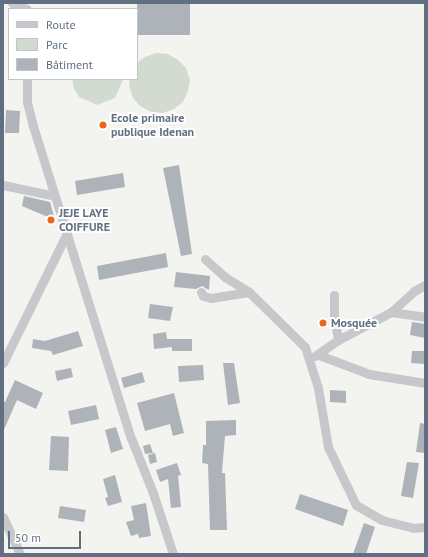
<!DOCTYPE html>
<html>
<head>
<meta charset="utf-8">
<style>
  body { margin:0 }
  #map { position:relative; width:428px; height:557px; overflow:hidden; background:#f3f4ef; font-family:"PT Sans",sans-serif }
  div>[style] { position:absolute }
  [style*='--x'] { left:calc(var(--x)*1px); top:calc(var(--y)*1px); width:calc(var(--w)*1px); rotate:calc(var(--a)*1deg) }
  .green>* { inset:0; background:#d3dbd0 }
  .building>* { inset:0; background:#aeb3ba }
  .minor>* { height:9px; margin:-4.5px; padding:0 4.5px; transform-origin:4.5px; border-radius:4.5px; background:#c6c8cc }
  .dots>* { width:11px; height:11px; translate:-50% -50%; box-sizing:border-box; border:2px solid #fff; border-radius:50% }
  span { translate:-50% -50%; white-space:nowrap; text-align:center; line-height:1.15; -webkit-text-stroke:4px #fff; paint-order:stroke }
  .poi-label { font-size:12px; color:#616f82; font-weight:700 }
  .left { translate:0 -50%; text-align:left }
  .frame { position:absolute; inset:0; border:4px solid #616f82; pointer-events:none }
  .legend { position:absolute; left:8px; top:8px; width:130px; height:72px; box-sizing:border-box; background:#fff; border:1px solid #c0c5cd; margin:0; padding:5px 7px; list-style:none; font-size:12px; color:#616f82 }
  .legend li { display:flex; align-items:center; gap:8px; height:20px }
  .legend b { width:20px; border:1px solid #c0c5cd }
  .scale { position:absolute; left:8px; top:531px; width:73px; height:18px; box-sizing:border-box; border:2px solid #616f82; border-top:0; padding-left:5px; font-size:12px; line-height:14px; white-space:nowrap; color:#616f82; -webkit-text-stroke:3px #fff; paint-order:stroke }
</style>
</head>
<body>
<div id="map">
  <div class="green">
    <div style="clip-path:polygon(156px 53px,168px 54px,178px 60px,186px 68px,190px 80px,188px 91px,183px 102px,174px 109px,163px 113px,151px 112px,140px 106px,133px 98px,129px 86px,130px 79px,137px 79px,137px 63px,145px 57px)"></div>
    <div style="clip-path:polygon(72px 79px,123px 79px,123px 80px,115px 98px,97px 105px,79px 97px,74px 89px)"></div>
  </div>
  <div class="building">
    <div style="clip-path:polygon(190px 3px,190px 35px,137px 35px,137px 4px)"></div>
    <div style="clip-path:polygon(6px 110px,20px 111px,19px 133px,5px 133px)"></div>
    <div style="clip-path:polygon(179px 165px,192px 254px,181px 256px,163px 168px)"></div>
    <div style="clip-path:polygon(123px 173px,125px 187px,77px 195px,75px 181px)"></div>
    <div style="clip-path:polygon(24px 196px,50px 202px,55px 220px,22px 206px)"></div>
    <div style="clip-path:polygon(166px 253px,168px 267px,99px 280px,97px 266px)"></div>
    <div style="clip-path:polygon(176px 272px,210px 276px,209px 290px,202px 286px,196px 289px,174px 287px)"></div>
    <div style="clip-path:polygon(150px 304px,173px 307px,170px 321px,148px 318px)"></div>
    <div style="clip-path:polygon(412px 322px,425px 324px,425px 338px,410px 335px)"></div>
    <div style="clip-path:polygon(78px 331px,83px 346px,53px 355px,51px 351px,32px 348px,33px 339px,45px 341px)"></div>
    <div style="clip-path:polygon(166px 332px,167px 339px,192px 339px,192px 351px,172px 351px,172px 347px,154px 349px,153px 334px)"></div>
    <div style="clip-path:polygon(412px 351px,425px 351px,425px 364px,411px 363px)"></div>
    <div style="clip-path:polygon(223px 363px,234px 363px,240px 403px,228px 405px)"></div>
    <div style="clip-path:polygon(203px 365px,204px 380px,179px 382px,178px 366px)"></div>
    <div style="clip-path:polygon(71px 368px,73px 377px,57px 381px,55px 371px)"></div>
    <div style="clip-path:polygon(142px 372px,145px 382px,124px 388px,121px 378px)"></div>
    <div style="clip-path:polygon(15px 380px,43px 393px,36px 409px,17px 400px,3px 432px,3px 401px,5px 402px)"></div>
    <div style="clip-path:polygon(330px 390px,346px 391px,346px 403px,330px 402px)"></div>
    <div style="clip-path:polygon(174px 393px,184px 433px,173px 436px,170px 424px,145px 431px,137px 403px)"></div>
    <div style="clip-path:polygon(96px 405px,99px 419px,71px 425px,68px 411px)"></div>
    <div style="clip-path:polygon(236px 420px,236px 435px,225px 436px,222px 473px,225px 473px,227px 530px,210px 530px,208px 464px,202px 463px,203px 445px,206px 445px,206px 421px)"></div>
    <div style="clip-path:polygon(420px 423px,425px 424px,425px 453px,416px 452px)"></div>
    <div style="clip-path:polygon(116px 427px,123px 449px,111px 453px,105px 430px)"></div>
    <div style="clip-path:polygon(51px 436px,69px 437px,68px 471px,49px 470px)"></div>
    <div style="clip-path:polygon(150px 444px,153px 453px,145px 454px,143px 446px)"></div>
    <div style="clip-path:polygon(155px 453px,157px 462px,150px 464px,148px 455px)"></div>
    <div style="clip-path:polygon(407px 462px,419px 463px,413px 498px,401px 496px)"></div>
    <div style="clip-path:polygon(177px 463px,181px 475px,178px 476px,181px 507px,171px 508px,168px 479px,160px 482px,156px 470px)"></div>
    <div style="clip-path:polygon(115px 475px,122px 502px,108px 506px,105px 498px,108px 497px,103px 479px)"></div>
    <div style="clip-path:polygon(300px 494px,348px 510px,343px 526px,295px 509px)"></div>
    <div style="clip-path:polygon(146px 503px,151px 536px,139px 538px,138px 534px,131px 536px,126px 522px,134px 520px,131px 506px)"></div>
    <div style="clip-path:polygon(60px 506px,86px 510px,84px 522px,58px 518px)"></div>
    <div style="clip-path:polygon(364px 523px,375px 527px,366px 554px,353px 554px)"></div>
  </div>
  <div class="minor">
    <div style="--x:12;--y:3;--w:16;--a:22"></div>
    <div style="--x:27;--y:79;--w:23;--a:90"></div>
    <div style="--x:27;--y:102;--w:25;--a:76"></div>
    <div style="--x:33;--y:126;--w:327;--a:72.6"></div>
    <div style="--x:131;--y:438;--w:59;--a:68.2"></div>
    <div style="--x:153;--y:493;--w:64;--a:71.8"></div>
    <div style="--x:3;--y:185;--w:53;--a:11.9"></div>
    <div style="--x:205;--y:259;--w:27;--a:42"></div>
    <div style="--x:225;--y:277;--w:28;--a:32"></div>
    <div style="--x:249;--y:292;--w:78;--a:44.5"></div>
    <div style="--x:305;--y:347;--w:43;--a:72.4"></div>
    <div style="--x:318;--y:388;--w:60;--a:80.4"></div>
    <div style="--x:328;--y:447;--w:64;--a:64.2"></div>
    <div style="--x:356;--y:505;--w:30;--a:30"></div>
    <div style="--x:382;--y:520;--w:32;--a:14"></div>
    <div style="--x:413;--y:528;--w:12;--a:-5"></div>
    <div style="--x:201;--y:292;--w:4;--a:63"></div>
    <div style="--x:203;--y:296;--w:8;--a:14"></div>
    <div style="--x:211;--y:298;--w:38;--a:-9"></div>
    <div style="--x:391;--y:312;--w:34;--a:8"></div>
    <div style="--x:338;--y:340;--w:60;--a:-27.8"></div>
    <div style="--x:391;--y:312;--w:31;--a:-42"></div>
    <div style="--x:414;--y:291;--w:13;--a:-29"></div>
    <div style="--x:319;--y:355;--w:53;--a:20.8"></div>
    <div style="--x:369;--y:374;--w:57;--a:9.1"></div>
    <div style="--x:315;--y:356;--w:28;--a:-35"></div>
    <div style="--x:338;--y:340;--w:25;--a:-99"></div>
    <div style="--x:334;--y:315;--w:20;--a:-90"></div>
    <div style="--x:3;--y:363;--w:145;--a:-63.8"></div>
    <div style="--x:3;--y:517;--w:41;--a:65.3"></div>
  </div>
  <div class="dots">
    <div style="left:103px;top:125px;background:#eb6618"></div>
    <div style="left:51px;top:220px;background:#eb6618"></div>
    <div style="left:323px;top:323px;background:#eb6618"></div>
  </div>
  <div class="poi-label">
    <span class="left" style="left:111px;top:125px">Ecole primaire<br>publique Idenan</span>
    <span class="left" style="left:59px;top:220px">JEJE LAYE<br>COIFFURE</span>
    <span class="left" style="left:331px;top:323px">Mosquée</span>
  </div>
  <div class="frame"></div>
  <ul class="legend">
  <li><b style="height:5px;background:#c6c8cc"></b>Route</li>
  <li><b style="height:11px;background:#d3dbd0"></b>Parc</li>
  <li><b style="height:11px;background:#aeb3ba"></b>Bâtiment</li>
  </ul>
  <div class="scale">50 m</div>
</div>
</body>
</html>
